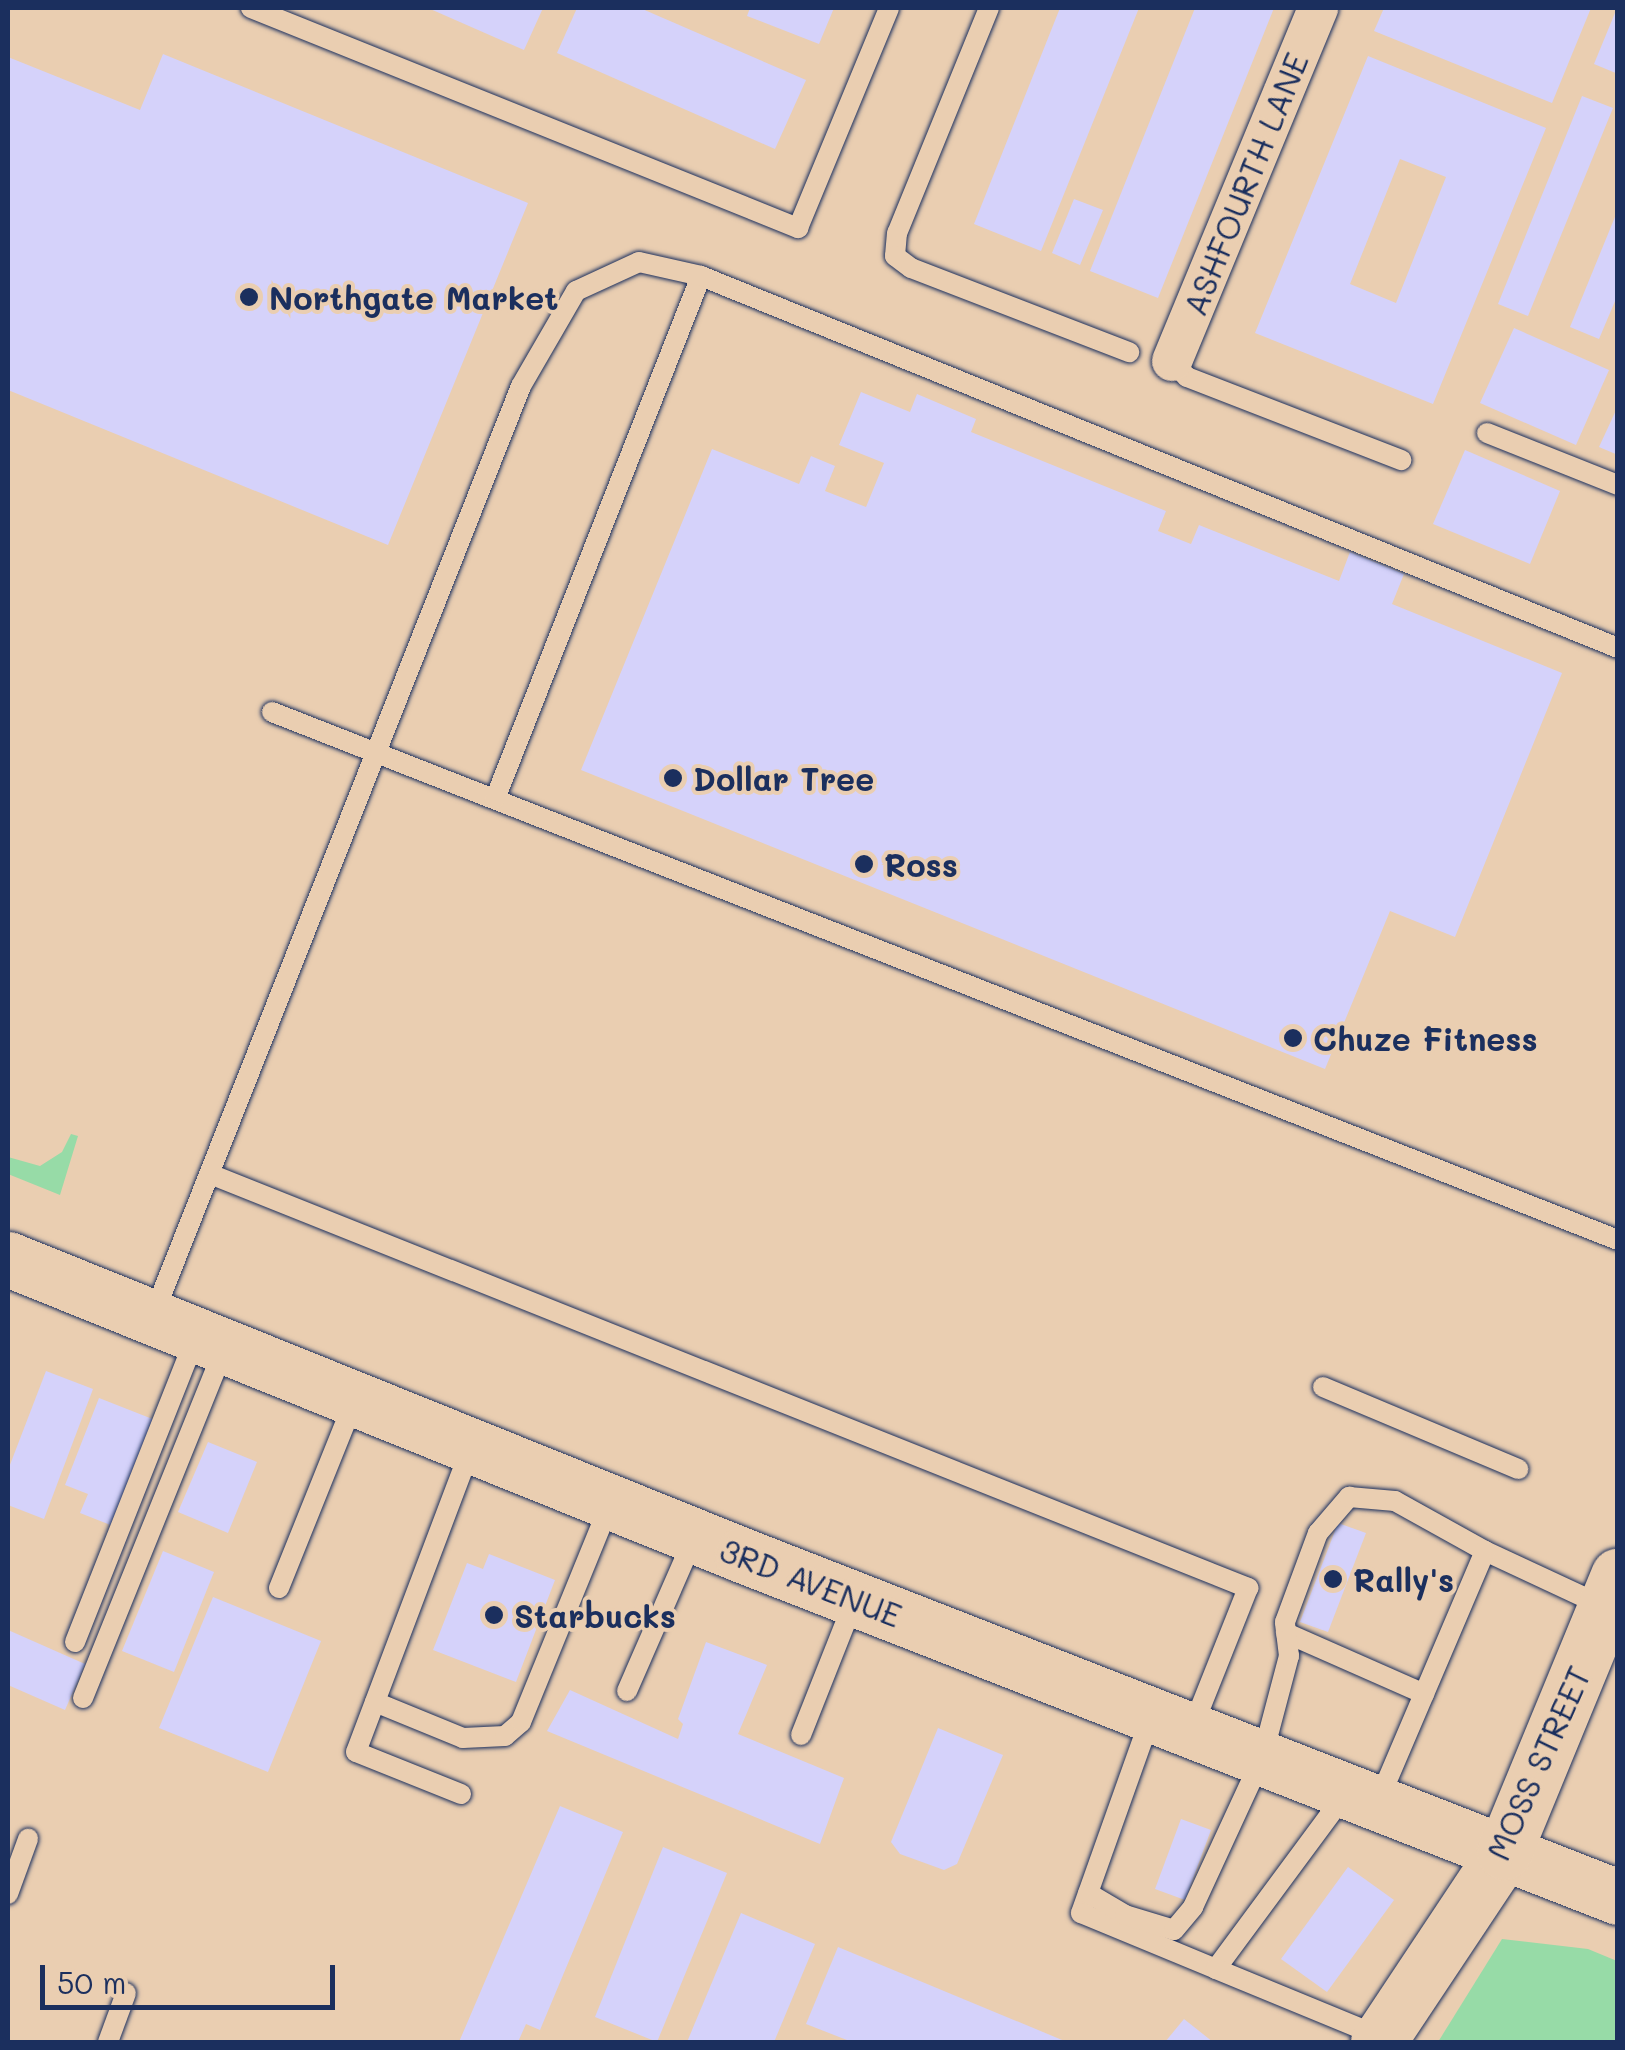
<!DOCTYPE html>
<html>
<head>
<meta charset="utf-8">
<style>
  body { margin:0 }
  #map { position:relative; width:1625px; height:2050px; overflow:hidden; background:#eaceb1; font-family:Mali,sans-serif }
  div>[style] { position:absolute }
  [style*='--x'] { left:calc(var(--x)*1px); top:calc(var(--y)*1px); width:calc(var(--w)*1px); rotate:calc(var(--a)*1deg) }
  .green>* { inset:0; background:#97dba7 }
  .building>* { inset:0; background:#d5d2fa }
  .roads { filter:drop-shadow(0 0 2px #1b2f5e) drop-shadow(0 0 2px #1b2f5e) }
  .lane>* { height:20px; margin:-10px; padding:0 10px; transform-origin:10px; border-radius:10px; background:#eaceb1 }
  .street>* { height:40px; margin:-20px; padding:0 20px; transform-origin:20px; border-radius:20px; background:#eaceb1 }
  .secondary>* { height:55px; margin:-27.5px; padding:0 27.5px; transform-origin:27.5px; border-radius:27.5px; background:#eaceb1 }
  .dots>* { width:28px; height:28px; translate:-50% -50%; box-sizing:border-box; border:5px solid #eaceb1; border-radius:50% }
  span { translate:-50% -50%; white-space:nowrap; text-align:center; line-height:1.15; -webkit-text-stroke:8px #eaceb1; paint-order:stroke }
  .street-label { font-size:32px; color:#1b2f5e }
  .poi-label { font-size:32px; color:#1b2f5e; font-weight:700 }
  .left { translate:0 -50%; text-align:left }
  .frame { position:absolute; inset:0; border:10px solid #1b2f5e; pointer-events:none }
  .scale { position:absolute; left:40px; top:1965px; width:295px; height:45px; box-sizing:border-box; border:5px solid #1b2f5e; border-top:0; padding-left:12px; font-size:30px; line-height:35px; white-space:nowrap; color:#1b2f5e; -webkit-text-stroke:8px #eaceb1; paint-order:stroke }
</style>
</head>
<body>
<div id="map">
  <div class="green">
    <div style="clip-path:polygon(71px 1134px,78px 1136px,60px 1195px,8px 1174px,8px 1157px,40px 1166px,62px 1152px)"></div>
    <div style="clip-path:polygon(1502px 1939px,1588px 1949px,1617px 1961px,1617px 2042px,1438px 2042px)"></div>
  </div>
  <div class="building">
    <div style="clip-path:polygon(428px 8px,543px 8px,524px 50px)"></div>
    <div style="clip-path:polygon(577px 8px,640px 8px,806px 80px,775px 149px,557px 53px)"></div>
    <div style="clip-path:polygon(750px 8px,834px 8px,819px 44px,747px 16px)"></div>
    <div style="clip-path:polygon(1060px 8px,1139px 8px,1041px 251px,974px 224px)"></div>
    <div style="clip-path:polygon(1195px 8px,1274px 8px,1158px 298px,1090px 271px)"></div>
    <div style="clip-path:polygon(1384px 8px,1591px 8px,1552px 103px,1374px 31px)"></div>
    <div style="clip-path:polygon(1617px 8px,1618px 8px,1618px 74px,1594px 64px)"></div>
    <div style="clip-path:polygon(163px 54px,528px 203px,388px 545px,8px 390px,8px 57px,140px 110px)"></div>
    <div style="clip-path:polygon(evenodd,1368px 56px,1546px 128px,1433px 404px,1255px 333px,1368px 56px,1400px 159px,1446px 177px,1396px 303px,1350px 284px,1400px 159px)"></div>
    <div style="clip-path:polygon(1582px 96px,1613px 108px,1528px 316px,1498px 304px)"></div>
    <div style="clip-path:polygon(1074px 199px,1103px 210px,1080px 265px,1052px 253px)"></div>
    <div style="clip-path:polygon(1617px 212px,1618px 294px,1599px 339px,1570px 327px)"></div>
    <div style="clip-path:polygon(1514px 328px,1609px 370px,1576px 445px,1480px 403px)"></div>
    <div style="clip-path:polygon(861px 392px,910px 412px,917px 394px,976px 419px,971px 432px,1166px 511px,1158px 531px,1191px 544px,1199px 525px,1339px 581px,1350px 552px,1404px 574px,1392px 604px,1562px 673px,1455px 937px,1390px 911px,1325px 1069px,581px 770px,712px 449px,799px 484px,811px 456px,835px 466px,825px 491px,866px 507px,884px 463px,839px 445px)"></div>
    <div style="clip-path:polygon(1618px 406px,1618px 455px,1599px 447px)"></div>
    <div style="clip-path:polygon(1465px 450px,1560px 491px,1530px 564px,1433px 524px)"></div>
    <div style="clip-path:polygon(46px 1371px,93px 1389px,44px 1519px,8px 1505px,8px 1470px)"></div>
    <div style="clip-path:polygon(99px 1398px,155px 1420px,113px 1526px,80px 1513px,88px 1494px,65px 1485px)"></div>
    <div style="clip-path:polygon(208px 1442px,257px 1462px,228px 1533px,178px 1512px)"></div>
    <div style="clip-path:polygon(1338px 1523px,1366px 1533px,1328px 1632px,1300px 1622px)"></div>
    <div style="clip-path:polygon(163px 1551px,214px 1572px,174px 1672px,122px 1651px)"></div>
    <div style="clip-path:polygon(489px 1554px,555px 1580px,516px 1682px,433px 1650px,467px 1563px,483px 1569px)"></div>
    <div style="clip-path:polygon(213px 1597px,321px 1641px,268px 1772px,159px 1728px)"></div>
    <div style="clip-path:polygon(8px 1630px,85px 1664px,65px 1710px,8px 1685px)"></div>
    <div style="clip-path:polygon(706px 1642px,767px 1665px,738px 1734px,844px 1778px,820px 1844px,547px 1731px,570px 1690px,678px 1739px,683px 1724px,678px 1719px)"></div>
    <div style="clip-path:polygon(938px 1728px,1003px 1755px,957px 1864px,944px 1870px,900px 1854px,891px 1842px)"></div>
    <div style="clip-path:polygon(560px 1806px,623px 1832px,540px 2030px,526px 2024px,518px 2042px,459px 2042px)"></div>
    <div style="clip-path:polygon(1181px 1819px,1211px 1830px,1185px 1900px,1155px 1889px)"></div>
    <div style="clip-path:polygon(663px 1847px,727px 1873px,657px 2042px,595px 2017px)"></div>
    <div style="clip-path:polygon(1348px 1867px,1394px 1900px,1327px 1992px,1281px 1959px)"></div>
    <div style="clip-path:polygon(741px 1913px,815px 1944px,774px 2042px,687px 2042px)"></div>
    <div style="clip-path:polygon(838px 1947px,1067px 2042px,852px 2042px,806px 2024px)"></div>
    <div style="clip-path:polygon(1184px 2019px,1213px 2042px,1165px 2042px)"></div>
  </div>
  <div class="roads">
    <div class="lane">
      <div style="--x:251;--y:8;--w:590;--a:21.91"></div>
      <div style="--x:798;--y:228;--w:238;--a:-67.5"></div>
      <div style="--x:989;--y:8;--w:243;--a:112.2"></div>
      <div style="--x:897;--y:233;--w:23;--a:95"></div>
      <div style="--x:895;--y:256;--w:20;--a:37"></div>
      <div style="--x:911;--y:268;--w:234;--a:21.1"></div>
      <div style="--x:1172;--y:361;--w:22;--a:47"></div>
      <div style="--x:1187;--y:377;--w:230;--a:21.2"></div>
      <div style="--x:1487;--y:433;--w:141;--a:21.7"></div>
      <div style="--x:272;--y:712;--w:1446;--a:21.42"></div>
      <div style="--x:495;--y:799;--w:562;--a:-68.5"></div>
      <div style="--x:701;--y:276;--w:990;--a:22.08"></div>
      <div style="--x:210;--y:1174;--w:1118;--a:21.74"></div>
      <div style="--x:1248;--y:1588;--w:152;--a:111.7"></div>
      <div style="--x:153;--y:1316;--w:1000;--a:-68.41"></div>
      <div style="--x:521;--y:386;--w:110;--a:-59.9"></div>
      <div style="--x:576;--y:291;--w:69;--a:-24.7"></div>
      <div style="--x:639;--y:262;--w:64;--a:12.7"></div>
      <div style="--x:1323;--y:1387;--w:212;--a:22.8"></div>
      <div style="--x:1485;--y:1551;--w:130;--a:25"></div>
      <div style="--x:279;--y:1588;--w:201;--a:-68.1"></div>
      <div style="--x:1286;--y:1633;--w:151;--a:23.8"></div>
      <div style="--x:75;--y:1642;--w:328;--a:-68.4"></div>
      <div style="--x:627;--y:1691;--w:167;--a:-66.4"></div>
      <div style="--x:83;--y:1698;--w:379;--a:-68"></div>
      <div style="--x:375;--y:1702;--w:95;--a:22.2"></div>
      <div style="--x:463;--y:1738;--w:42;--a:-2.7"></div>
      <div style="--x:505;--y:1736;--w:21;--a:-41"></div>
      <div style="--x:521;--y:1722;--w:233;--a:-67.8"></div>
      <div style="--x:1150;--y:1719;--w:206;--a:109.6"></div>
      <div style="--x:1081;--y:1913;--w:146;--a:22.5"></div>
      <div style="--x:801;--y:1735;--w:144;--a:-68.4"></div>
      <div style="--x:1346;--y:1793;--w:219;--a:126.5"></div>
      <div style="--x:1216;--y:1969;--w:178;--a:22.4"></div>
      <div style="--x:461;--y:1794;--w:113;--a:-158.2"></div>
      <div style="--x:356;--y:1752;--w:325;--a:-69.3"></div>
      <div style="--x:1088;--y:1893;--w:43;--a:30.7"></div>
      <div style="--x:1125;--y:1915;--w:51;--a:17"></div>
      <div style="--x:1174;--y:1930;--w:30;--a:-50"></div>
      <div style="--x:1193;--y:1907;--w:164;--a:-65.2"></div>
      <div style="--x:1262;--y:1758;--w:106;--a:-75.2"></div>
      <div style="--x:1289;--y:1656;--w:34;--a:-97"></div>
      <div style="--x:1285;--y:1622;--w:95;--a:-69.7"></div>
      <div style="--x:1318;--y:1533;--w:48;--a:-49.3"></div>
      <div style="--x:1349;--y:1497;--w:46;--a:5"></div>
      <div style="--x:1395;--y:1501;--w:103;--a:29.1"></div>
      <div style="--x:1485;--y:1551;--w:273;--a:113.1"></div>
      <div style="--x:8;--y:1894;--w:59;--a:-70"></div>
      <div style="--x:108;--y:2042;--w:52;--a:-69.8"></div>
    </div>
    <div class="street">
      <div style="--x:1172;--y:361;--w:382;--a:-67.5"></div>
    </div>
    <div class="secondary">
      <div style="--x:8;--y:1259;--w:791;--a:21.96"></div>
      <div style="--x:742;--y:1555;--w:940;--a:21.33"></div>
      <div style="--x:1378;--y:2042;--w:228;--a:-56.4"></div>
      <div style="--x:1504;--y:1852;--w:299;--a:-67.6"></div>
    </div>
  </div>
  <div class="dots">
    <div style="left:249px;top:297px;background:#1b2f5e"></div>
    <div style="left:673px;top:778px;background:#1b2f5e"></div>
    <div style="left:864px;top:864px;background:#1b2f5e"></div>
    <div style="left:1293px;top:1038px;background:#1b2f5e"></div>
    <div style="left:1333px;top:1579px;background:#1b2f5e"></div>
    <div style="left:494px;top:1615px;background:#1b2f5e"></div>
  </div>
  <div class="street-label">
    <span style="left:1245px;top:184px;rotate:-68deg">ASHFOURTH LANE</span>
    <span style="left:811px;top:1582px;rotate:21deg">3RD AVENUE</span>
    <span style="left:1538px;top:1763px;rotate:-66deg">MOSS STREET</span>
  </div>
  <div class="poi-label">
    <span class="left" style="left:269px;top:297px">Northgate Market</span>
    <span class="left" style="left:693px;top:778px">Dollar Tree</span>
    <span class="left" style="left:884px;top:864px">Ross</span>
    <span class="left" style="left:1313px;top:1038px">Chuze Fitness</span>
    <span class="left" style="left:1353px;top:1579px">Rally's</span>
    <span class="left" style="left:514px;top:1615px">Starbucks</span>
  </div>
  <div class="frame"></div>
  <div class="scale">50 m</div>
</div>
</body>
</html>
